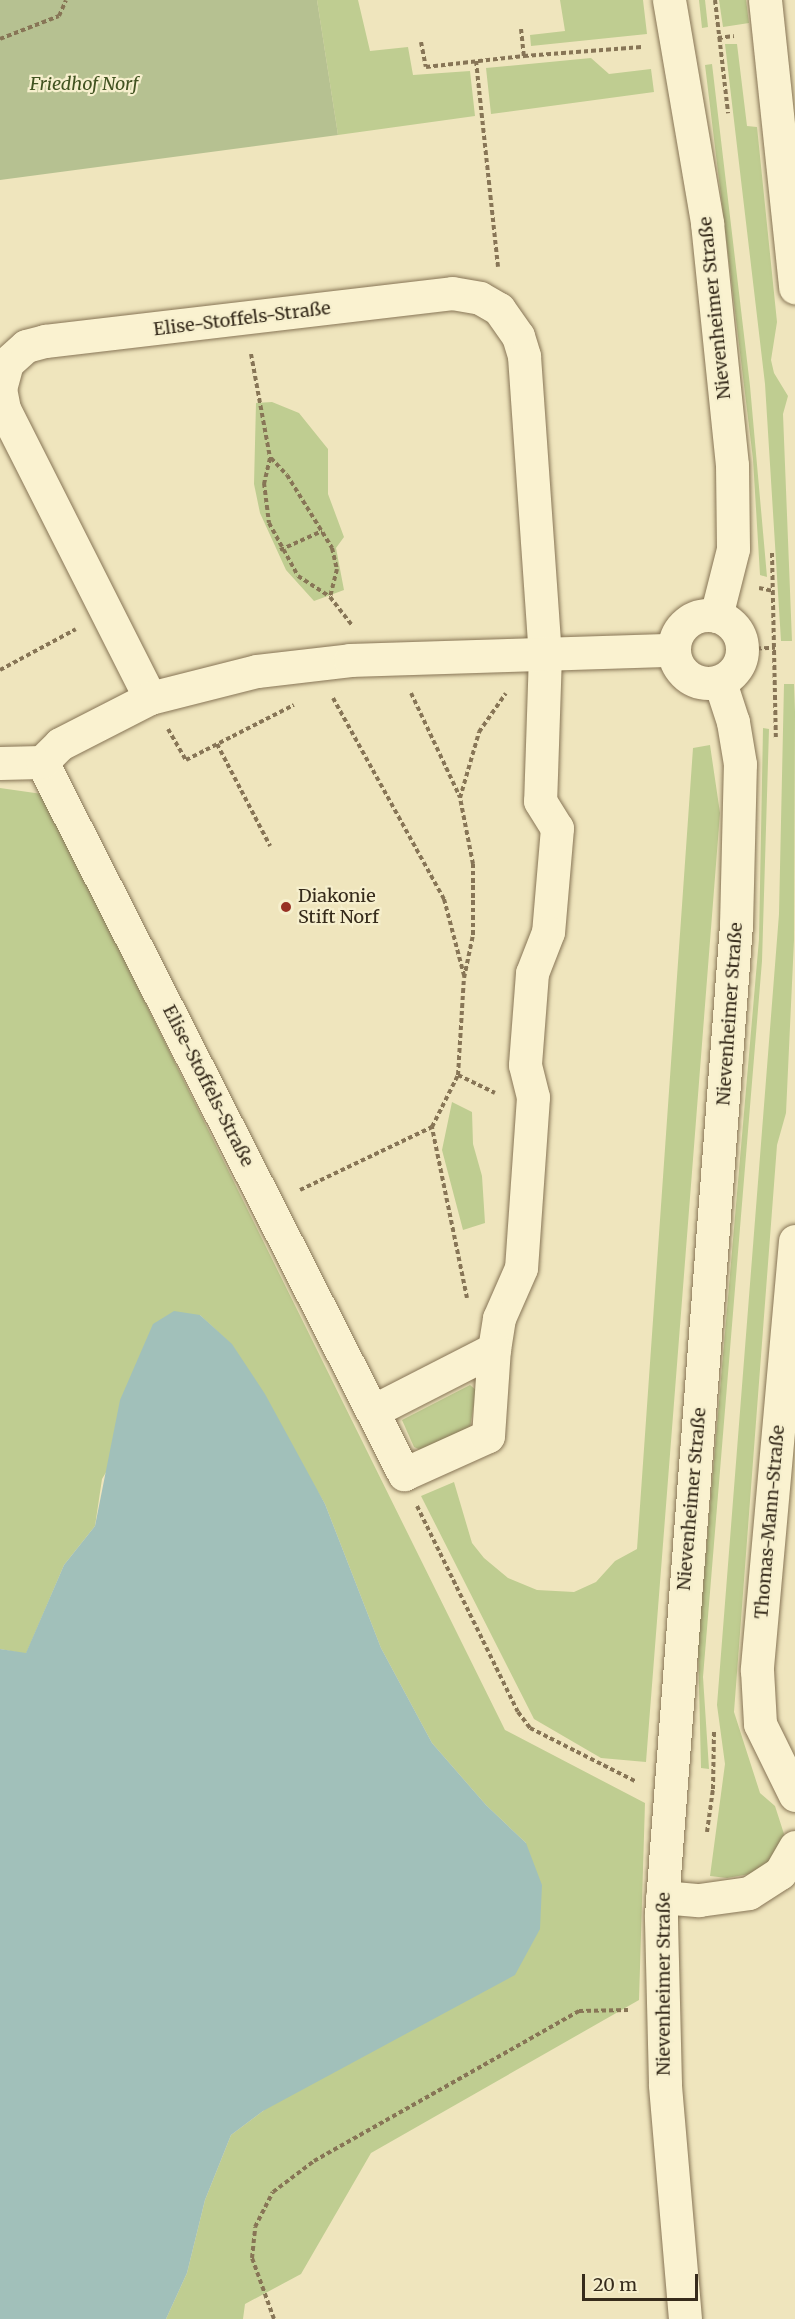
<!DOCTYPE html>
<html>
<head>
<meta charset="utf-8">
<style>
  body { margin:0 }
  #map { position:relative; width:795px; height:2319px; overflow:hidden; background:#efe5bd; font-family:Merriweather,serif }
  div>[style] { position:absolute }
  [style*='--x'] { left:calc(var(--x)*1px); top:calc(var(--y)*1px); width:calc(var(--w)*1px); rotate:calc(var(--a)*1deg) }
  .green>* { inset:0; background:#bfcd91 }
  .cemetery>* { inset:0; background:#b6c191 }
  .water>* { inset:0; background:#a1c0ba }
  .path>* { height:4px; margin-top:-2px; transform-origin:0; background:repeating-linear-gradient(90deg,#877556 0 4.5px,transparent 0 7.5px) }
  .roads { filter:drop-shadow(0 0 2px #877556) drop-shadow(0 0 2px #877556) }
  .street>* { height:33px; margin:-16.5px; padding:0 16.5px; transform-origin:16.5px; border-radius:16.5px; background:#faf2d0 }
  .secondary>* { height:33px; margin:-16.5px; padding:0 16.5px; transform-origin:16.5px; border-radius:16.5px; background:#faf2d0 }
  .secondary>.ring { margin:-16.5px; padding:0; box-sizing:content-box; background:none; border:33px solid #faf2d0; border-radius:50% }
  .dots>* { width:16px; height:16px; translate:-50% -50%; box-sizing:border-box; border:3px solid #f6efcd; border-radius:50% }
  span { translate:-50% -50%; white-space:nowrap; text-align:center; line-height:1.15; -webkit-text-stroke:4.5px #f6efcd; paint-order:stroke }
  .park-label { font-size:18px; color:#415321; font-style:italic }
  .street-label { font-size:18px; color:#362b1b }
  .poi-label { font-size:18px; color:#362b1b }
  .left { translate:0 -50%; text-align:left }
  .scale { position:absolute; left:582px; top:2274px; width:116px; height:27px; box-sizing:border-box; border:3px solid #362b1b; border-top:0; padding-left:8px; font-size:18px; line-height:21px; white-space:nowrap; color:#362b1b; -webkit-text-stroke:4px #f6efcd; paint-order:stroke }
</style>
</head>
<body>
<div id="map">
  <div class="green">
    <div style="clip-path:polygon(317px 0,358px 0,370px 51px,408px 47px,413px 75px,470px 71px,475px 116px,338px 135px)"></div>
    <div style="clip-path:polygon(560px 0,643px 0,647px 34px,531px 46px,530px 35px,565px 31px)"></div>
    <div style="clip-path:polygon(699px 0,705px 0,708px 27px,702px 28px)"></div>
    <div style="clip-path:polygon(719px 0,746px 0,749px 23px,723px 27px)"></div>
    <div style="clip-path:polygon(725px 44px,737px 44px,747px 126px,757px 127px,777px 322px,771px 360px,774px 373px,788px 396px,783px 414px,792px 641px,781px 641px,765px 384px)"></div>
    <div style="clip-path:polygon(591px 58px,609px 74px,651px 69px,654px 92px,491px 114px,486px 68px)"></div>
    <div style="clip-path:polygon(712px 64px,750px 386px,767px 577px,760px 575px,753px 459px,705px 65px)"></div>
    <div style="clip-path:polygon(272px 402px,299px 413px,328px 449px,328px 494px,344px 537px,336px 548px,344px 590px,314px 601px,286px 570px,260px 513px,254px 484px,256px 403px)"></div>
    <div style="clip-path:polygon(784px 684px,794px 684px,795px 712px,794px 940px,786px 1113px,777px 1145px,734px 1712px,760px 1793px,775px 1806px,784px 1834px,779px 1851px,765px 1865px,750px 1874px,727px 1878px,710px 1876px,725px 1764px,717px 1705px,779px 914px)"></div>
    <div style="clip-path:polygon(763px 728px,769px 729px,762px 961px,703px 1677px,709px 1769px,701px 1768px,698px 1645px,759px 939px)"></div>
    <div style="clip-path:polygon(710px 745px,720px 813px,646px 1762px,601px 1758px,534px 1719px,421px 1496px,454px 1482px,472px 1543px,484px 1558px,508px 1578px,537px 1590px,574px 1592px,596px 1582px,615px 1561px,637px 1549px,693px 748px)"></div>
    <div style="clip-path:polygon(0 788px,42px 794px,505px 1730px,645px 1803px,639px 2000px,371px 2153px,301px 2274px,245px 2304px,243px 2319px,166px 2319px,187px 2273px,205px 2200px,231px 2135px,263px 2111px,526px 1843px,486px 1805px,432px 1743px,381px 1648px,325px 1504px,232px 1345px,200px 1315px,102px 1479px,95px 1526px,64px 1565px,26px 1654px,0 1649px)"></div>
    <div style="clip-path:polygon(452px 1102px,472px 1112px,473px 1144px,482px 1176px,485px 1223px,463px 1230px,442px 1150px)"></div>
    <div style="clip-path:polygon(470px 1385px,476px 1390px,470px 1428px,423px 1451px,414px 1447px,402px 1420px)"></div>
  </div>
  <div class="cemetery">
    <div style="clip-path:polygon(0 0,317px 0,338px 135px,0 180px)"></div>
  </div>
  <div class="water">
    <div style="clip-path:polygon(174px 1311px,200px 1315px,232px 1344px,265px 1394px,325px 1504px,381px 1648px,432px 1743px,486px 1805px,526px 1843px,542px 1885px,540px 1929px,515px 1975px,263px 2111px,231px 2135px,205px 2200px,187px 2273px,166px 2319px,0 2319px,0 1649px,26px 1653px,64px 1565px,95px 1526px,120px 1400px,153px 1324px)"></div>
  </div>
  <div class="path">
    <div style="--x:715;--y:0;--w:114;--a:83.4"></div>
    <div style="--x:521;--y:29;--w:27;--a:84"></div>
    <div style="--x:524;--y:56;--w:118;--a:-4.4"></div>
    <div style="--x:718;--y:38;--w:16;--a:-7"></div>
    <div style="--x:0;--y:39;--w:63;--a:-21.3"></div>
    <div style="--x:59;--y:16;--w:17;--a:-66"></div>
    <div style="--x:421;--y:42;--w:25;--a:79"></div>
    <div style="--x:426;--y:67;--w:99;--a:-6.4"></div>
    <div style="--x:476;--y:61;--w:207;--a:83.9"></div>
    <div style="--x:251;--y:354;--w:106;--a:79.6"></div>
    <div style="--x:270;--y:458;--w:26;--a:103"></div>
    <div style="--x:264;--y:483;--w:40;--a:82.9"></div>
    <div style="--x:269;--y:523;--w:60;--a:61.3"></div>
    <div style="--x:298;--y:576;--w:38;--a:33"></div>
    <div style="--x:330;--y:597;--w:36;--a:52"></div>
    <div style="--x:271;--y:458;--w:23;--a:47"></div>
    <div style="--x:287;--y:475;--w:86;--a:58.3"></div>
    <div style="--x:332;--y:548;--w:22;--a:77"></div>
    <div style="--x:337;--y:569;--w:29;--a:104"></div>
    <div style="--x:280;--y:550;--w:46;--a:-24.3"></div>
    <div style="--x:772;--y:553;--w:187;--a:88.8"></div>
    <div style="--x:759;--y:588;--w:14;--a:12"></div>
    <div style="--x:742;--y:649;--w:33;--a:-2"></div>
    <div style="--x:0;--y:670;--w:86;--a:-28.3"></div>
    <div style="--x:411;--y:693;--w:115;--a:64.8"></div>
    <div style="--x:333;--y:698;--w:230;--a:61.1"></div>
    <div style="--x:444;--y:899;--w:79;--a:75.3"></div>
    <div style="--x:168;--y:729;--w:36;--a:60"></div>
    <div style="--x:186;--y:760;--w:121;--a:-27"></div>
    <div style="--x:217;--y:744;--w:115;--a:62.5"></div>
    <div style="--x:458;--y:1075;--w:41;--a:25.9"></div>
    <div style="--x:300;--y:1190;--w:146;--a:-25.5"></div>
    <div style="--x:467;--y:1298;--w:175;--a:-101.6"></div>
    <div style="--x:432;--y:1127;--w:58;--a:-63.4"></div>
    <div style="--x:458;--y:1075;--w:97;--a:-86.5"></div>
    <div style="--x:464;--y:978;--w:44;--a:-78.2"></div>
    <div style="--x:473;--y:935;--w:71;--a:-90"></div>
    <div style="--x:473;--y:864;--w:67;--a:-101.1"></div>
    <div style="--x:460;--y:798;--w:69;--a:-73.9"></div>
    <div style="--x:479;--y:732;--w:47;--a:-55.3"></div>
    <div style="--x:417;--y:1506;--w:229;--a:63.9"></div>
    <div style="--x:518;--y:1712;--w:20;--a:53"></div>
    <div style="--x:530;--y:1728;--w:118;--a:26.8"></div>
    <div style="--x:707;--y:1832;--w:43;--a:-82.1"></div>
    <div style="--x:713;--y:1789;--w:57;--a:-89"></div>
    <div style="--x:274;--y:2319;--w:65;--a:-109.8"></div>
    <div style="--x:252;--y:2258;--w:31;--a:-84"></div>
    <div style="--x:255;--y:2227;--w:39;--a:-63"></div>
    <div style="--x:273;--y:2192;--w:51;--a:-37.1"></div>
    <div style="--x:314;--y:2161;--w:305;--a:-29.5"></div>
    <div style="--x:579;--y:2011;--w:49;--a:-1.2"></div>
  </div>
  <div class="roads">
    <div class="street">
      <div style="--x:765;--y:0;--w:289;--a:84"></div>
      <div style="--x:150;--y:698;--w:324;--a:-116.8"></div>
      <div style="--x:4;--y:409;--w:20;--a:-101"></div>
      <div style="--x:0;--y:389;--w:27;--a:-75"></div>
      <div style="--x:7;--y:363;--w:25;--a:-42"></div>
      <div style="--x:26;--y:346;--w:20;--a:-15"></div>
      <div style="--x:45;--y:341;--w:410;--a:-6.7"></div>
      <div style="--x:452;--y:293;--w:28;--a:10"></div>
      <div style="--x:480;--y:298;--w:22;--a:30"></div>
      <div style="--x:499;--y:309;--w:33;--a:55"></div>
      <div style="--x:518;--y:336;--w:21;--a:73"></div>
      <div style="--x:524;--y:356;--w:299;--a:86"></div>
      <div style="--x:545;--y:654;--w:147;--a:91.9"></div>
      <div style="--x:540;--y:801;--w:32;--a:58"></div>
      <div style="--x:557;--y:828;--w:104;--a:94.9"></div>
      <div style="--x:548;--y:932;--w:44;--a:111.3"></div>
      <div style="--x:532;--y:973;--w:92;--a:94.4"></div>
      <div style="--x:525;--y:1065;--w:33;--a:76"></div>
      <div style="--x:533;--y:1097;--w:171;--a:94"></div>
      <div style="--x:521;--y:1268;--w:55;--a:113.7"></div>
      <div style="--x:499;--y:1318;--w:31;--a:99"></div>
      <div style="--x:494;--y:1349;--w:136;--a:152.9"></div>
      <div style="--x:42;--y:762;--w:799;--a:63.05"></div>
      <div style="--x:404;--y:1474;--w:92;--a:-24.3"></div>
      <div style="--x:488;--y:1436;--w:87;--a:-86.1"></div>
      <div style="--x:0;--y:763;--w:42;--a:-1.4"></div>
      <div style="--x:42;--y:762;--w:25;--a:-45"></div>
      <div style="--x:60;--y:744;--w:101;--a:-27.1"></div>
      <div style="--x:150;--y:698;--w:110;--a:-14.2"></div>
      <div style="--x:257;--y:671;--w:94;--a:-6.7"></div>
      <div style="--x:350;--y:660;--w:323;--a:-1.8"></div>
      <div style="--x:795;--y:1241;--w:431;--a:95.1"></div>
      <div style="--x:757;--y:1670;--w:54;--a:86.8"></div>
      <div style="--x:760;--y:1724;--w:79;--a:63.8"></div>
      <div style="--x:662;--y:1897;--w:37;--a:5"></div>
      <div style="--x:699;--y:1900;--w:50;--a:-8"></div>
      <div style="--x:749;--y:1893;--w:37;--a:-33"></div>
      <div style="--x:780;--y:1873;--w:30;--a:-60"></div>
    </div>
    <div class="secondary">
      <div style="--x:669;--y:0;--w:226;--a:80.3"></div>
      <div style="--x:707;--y:223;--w:243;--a:84.1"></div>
      <div style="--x:732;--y:465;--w:84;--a:89.3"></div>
      <div style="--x:733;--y:549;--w:69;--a:104.2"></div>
      <div class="ring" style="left:674px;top:615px;width:35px;height:35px"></div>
      <div style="--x:685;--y:2319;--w:236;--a:-94.9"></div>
      <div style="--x:665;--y:2084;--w:169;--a:-91.4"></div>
      <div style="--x:661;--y:1915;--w:993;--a:-85.67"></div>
      <div style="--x:736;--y:925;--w:161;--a:-88.6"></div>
      <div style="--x:740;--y:764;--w:43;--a:-99.5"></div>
      <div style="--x:733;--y:722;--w:42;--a:-108"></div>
    </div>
  </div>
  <div class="dots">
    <div style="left:286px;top:907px;background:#973024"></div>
  </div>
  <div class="park-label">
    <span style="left:84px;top:84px">Friedhof Norf</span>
  </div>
  <div class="street-label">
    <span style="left:715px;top:308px;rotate:-96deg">Nievenheimer Straße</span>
    <span style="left:242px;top:319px;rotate:-7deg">Elise-Stoffels-Straße</span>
    <span style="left:730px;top:1014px;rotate:-86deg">Nievenheimer Straße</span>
    <span style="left:208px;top:1086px;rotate:63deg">Elise-Stoffels-Straße</span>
    <span style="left:692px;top:1499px;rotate:-85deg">Nievenheimer Straße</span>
    <span style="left:770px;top:1522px;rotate:-85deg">Thomas-Mann-Straße</span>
    <span style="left:664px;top:1984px;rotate:-90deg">Nievenheimer Straße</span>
  </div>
  <div class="poi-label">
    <span class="left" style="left:298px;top:907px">Diakonie<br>Stift Norf</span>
  </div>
  <div class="scale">20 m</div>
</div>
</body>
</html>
